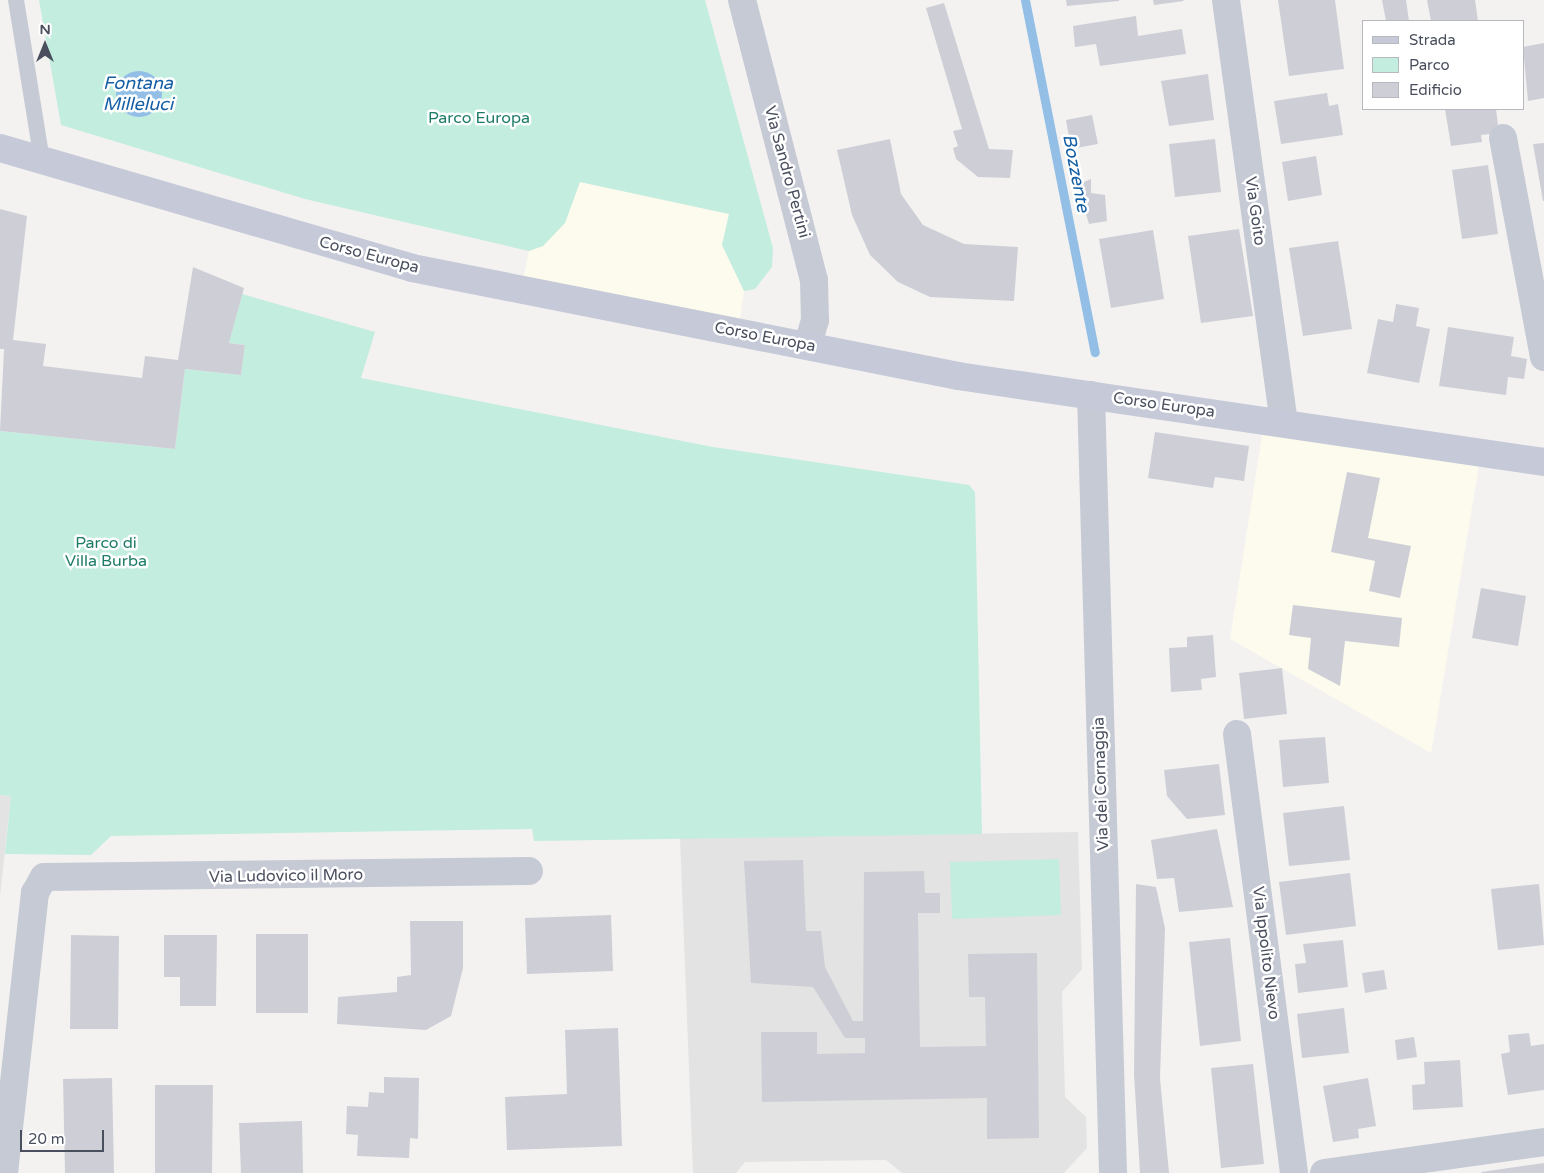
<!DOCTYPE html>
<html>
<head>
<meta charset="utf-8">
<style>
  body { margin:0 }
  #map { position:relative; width:1544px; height:1173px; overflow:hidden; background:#f3f2f1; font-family:"Varela Round",sans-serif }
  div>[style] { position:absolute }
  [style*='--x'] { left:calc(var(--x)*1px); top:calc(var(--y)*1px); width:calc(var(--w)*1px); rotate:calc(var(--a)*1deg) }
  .commercial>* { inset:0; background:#fcfbed }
  .education>* { inset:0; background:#e4e3e3 }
  .green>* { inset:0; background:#c3eddf }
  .water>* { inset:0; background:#93bfe7 }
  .round { border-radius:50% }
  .stream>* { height:9px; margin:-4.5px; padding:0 4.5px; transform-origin:4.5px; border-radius:4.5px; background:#93bfe7 }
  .building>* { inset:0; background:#cecfd6 }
  .service>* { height:16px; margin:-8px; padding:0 8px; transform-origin:8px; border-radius:8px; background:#c6cad5 }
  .minor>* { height:28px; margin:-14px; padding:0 14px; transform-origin:14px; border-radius:14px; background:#c6cad5 }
  .secondary>* { height:28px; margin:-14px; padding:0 14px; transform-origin:14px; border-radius:14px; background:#c5c9d8 }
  span { translate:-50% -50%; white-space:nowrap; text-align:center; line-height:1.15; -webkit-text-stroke:5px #fff; paint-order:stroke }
  .park-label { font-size:16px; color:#1d7c67 }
  .street-label { font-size:16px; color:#4a4f5e }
  .water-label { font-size:18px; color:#155fa5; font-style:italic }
  .legend { position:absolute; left:1362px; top:20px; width:162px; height:90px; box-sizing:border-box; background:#fff; border:1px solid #b7b9bf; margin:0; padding:6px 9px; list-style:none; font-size:15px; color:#4a4f5e }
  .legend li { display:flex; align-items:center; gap:10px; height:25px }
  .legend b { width:25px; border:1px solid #b7b9bf }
  .north { position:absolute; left:20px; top:20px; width:50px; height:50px; -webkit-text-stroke:4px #fff; paint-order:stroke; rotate:0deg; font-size:14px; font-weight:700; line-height:20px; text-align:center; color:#4a4f5e }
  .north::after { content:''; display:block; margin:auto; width:18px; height:22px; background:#4a4f5e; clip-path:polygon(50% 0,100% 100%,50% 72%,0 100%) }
  .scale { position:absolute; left:20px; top:1130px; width:84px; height:22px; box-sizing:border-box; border:2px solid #4a4f5e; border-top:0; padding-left:6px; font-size:15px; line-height:18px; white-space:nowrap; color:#4a4f5e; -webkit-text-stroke:4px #fff; paint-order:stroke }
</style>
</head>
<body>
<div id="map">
  <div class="commercial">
    <div style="clip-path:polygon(580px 182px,729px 214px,722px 245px,744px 291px,739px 327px,521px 288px,529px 251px,543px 246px,564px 223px)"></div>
    <div style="clip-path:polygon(1264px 423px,1480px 459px,1431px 753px,1230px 639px)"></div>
  </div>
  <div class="education">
    <div style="clip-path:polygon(0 795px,11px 796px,0 896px)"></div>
    <div style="clip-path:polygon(1078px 832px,1082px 969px,1062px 992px,1065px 1097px,1086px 1117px,1087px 1148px,1064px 1173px,902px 1173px,886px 1160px,745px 1162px,736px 1173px,693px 1173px,680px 838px)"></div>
  </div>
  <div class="green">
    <div style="clip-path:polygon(39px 0,705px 0,773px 248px,772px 267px,755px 289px,744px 291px,722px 245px,729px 214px,580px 182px,565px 223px,543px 246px,529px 251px,305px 199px,61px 125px)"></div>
    <div style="clip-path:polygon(242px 294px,375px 332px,361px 378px,713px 447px,969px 485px,975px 492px,982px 834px,534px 841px,532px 829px,111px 836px,91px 855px,5px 854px,11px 796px,0 795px,0 431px,175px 449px,185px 369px,241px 375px,245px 345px,229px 343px)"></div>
    <div style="clip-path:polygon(1059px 859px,1061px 915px,952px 919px,950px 862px)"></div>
  </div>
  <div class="water">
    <div class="round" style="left:116px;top:71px;width:46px;height:46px"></div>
  </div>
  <div class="stream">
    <div style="--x:1025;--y:0;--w:359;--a:78.8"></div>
  </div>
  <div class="building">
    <div style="clip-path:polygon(1066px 0,1119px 0,1119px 1px,1067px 6px)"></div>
    <div style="clip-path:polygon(1153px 0,1183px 0,1184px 1px,1154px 5px)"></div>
    <div style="clip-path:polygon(1278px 0,1335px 0,1344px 69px,1289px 76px)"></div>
    <div style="clip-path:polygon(1382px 0,1406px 0,1409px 21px,1386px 21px)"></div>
    <div style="clip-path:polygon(1427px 0,1475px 0,1478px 21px,1431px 21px)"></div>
    <div style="clip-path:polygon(944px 3px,989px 149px,1013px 150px,1010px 178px,978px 177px,956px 159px,953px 148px,958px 146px,953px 131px,962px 129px,926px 8px)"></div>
    <div style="clip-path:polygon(1136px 16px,1138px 36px,1182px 29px,1186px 54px,1100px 66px,1096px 44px,1075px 47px,1073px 26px)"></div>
    <div style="clip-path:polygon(1544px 43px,1544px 98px,1528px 101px,1523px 47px)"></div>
    <div style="clip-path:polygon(1208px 74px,1214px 120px,1169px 126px,1161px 81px)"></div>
    <div style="clip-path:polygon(1327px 93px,1329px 106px,1338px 104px,1343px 135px,1281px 144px,1274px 101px)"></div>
    <div style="clip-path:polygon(1445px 109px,1496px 109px,1499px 133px,1481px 135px,1482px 142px,1451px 146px)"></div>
    <div style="clip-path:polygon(1092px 115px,1098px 144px,1071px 149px,1066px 120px)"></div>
    <div style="clip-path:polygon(890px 139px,901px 194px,923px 225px,964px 244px,1018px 247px,1014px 301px,930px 297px,898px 282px,870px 255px,852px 215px,837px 150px)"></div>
    <div style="clip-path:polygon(1215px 139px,1221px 192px,1175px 197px,1169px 144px)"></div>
    <div style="clip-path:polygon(1544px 143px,1544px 201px,1543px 201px,1533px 144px)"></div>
    <div style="clip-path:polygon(1316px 156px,1322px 195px,1288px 201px,1282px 162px)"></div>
    <div style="clip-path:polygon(1488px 165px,1498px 234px,1462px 239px,1452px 170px)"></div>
    <div style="clip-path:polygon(1091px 179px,1091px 193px,1105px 195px,1107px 221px,1089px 224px,1077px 185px)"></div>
    <div style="clip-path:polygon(0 209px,27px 216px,13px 340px,46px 344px,43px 366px,142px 378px,145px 356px,178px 360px,193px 267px,244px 288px,229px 343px,245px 345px,241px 375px,185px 369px,175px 449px,0 431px,4px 349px,0 349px)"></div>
    <div style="clip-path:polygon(1239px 229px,1253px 316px,1201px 323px,1188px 236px)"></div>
    <div style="clip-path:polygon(1153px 230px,1164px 299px,1111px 308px,1099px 239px)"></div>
    <div style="clip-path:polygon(1338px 241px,1352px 329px,1303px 336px,1289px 248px)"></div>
    <div style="clip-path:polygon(1396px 304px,1419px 308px,1416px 326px,1430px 329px,1419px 383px,1367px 373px,1378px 319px,1393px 322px)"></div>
    <div style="clip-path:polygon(1448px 327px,1514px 337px,1511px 356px,1527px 359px,1524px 379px,1508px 377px,1506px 395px,1439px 386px)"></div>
    <div style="clip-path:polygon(1155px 432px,1249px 446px,1244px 481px,1215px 477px,1213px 488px,1148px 478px)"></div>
    <div style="clip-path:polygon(1347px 472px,1380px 478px,1368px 538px,1411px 546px,1400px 598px,1369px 591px,1375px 561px,1331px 552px)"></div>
    <div style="clip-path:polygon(1481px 588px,1526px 596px,1518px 646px,1472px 638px)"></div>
    <div style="clip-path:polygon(1293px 605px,1402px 618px,1399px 647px,1345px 641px,1340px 686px,1308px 669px,1311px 638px,1289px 635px)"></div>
    <div style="clip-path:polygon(1213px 635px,1216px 677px,1201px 679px,1202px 690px,1171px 692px,1169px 648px,1187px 647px,1187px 637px)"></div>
    <div style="clip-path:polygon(1282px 668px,1287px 714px,1244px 719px,1239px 673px)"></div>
    <div style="clip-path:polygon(1325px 737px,1329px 783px,1283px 787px,1279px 740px)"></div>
    <div style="clip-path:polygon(1219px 764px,1225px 815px,1187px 819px,1167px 796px,1164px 770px)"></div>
    <div style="clip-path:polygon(1344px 806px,1350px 860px,1289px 866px,1283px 813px)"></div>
    <div style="clip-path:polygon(1217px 829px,1233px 907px,1179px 912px,1174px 878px,1157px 879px,1151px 840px)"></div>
    <div style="clip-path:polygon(803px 860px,806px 931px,821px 931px,825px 967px,853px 1021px,863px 1021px,864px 872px,924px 871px,925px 893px,940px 893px,940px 913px,918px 913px,920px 1047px,986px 1046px,985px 997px,969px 997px,968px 954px,1037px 953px,1039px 1138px,987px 1139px,987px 1098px,762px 1102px,761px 1032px,817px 1032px,817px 1054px,865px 1053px,865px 1038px,845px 1038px,813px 987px,751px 983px,744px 861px)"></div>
    <div style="clip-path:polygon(1350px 873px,1356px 926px,1286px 935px,1279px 882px)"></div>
    <div style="clip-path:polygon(1136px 884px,1156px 887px,1165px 928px,1160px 1078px,1169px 1173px,1140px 1173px,1134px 1074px)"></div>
    <div style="clip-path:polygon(1539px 884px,1544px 945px,1498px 950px,1491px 889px)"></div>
    <div style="clip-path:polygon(611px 915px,613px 971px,527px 974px,525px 918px)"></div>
    <div style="clip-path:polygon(410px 921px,463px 921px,463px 968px,451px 1016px,426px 1030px,337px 1024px,338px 997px,397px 992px,397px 977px,411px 975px)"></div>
    <div style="clip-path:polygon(256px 934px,308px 934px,308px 1013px,256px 1013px)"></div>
    <div style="clip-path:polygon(71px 935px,119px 936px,118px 1029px,70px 1029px)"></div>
    <div style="clip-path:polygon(164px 935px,217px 935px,216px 1006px,180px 1006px,180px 977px,164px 977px)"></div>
    <div style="clip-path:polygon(1230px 938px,1241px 1041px,1200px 1046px,1189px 942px)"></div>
    <div style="clip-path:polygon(1343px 940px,1348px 987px,1298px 993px,1295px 964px,1306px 963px,1303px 944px)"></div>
    <div style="clip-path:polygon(1384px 970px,1387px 989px,1365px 993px,1362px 973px)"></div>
    <div style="clip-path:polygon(1344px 1008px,1349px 1053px,1302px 1058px,1297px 1014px)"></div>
    <div style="clip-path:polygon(618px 1028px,622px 1146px,507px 1150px,505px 1097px,567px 1094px,565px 1030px)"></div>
    <div style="clip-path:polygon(1529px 1033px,1531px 1046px,1544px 1044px,1544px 1090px,1508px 1095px,1501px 1054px,1510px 1052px,1508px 1035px)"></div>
    <div style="clip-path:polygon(1414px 1037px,1417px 1057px,1397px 1060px,1395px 1040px)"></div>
    <div style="clip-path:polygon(1460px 1060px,1463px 1107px,1413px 1110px,1412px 1085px,1425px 1084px,1424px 1062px)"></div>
    <div style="clip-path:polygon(1253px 1064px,1264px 1164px,1221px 1168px,1211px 1068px)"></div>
    <div style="clip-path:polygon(384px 1077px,419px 1078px,418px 1139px,410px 1138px,409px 1158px,357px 1156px,358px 1135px,346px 1134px,347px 1106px,368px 1107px,369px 1092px,384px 1093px)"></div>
    <div style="clip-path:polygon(112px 1078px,114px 1173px,65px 1173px,63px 1079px)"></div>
    <div style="clip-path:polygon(1368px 1078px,1376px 1126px,1358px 1129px,1359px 1138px,1333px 1142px,1323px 1086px)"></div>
    <div style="clip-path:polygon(155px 1085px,213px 1085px,212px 1173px,155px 1173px)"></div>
    <div style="clip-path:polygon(302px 1121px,303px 1173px,241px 1173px,239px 1123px)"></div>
    <div style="clip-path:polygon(1544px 1163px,1544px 1173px,1482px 1173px,1481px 1172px)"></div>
  </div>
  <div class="service">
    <div style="--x:16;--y:0;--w:163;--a:80.8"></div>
  </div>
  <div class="minor">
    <div style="--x:742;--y:0;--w:289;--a:75.6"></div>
    <div style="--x:814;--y:280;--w:40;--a:88.6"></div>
    <div style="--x:815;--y:320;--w:26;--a:106"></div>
    <div style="--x:1226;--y:0;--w:425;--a:82.2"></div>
    <div style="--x:1503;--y:138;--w:223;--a:79.4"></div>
    <div style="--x:1091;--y:395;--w:778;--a:88.38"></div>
    <div style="--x:1237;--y:734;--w:443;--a:82.6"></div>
    <div style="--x:4;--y:1173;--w:282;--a:-83.7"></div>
    <div style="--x:35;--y:893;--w:18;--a:-61"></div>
    <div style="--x:44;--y:877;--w:485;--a:-0.7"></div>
    <div style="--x:1324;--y:1173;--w:222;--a:-8"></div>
  </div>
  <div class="secondary">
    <div style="--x:0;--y:148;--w:429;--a:16.2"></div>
    <div style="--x:412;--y:268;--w:557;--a:11.19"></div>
    <div style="--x:958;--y:376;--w:592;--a:8.35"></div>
  </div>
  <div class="park-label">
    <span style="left:479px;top:118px">Parco Europa</span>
    <span style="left:106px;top:552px">Parco di<br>Villa Burba</span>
  </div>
  <div class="street-label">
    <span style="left:787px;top:172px;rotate:75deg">Via Sandro Pertini</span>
    <span style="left:1255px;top:211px;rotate:82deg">Via Goito</span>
    <span style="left:369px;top:255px;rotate:15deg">Corso Europa</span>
    <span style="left:765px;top:337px;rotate:11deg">Corso Europa</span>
    <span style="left:1164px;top:405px;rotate:8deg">Corso Europa</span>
    <span style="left:1101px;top:784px;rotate:-92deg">Via dei Cornaggia</span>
    <span style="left:286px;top:876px;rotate:-1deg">Via Ludovico il Moro</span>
    <span style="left:1266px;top:953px;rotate:83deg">Via Ippolito Nievo</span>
  </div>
  <div class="water-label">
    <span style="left:138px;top:94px">Fontana<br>Milleluci</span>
    <span style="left:1076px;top:173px;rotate:79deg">Bozzente</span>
  </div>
  <ul class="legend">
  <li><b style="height:6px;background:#c5c9d8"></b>Strada</li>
  <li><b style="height:14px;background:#c3eddf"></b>Parco</li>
  <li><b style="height:14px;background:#cecfd6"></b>Edificio</li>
  </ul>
  <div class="north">N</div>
  <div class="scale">20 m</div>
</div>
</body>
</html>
